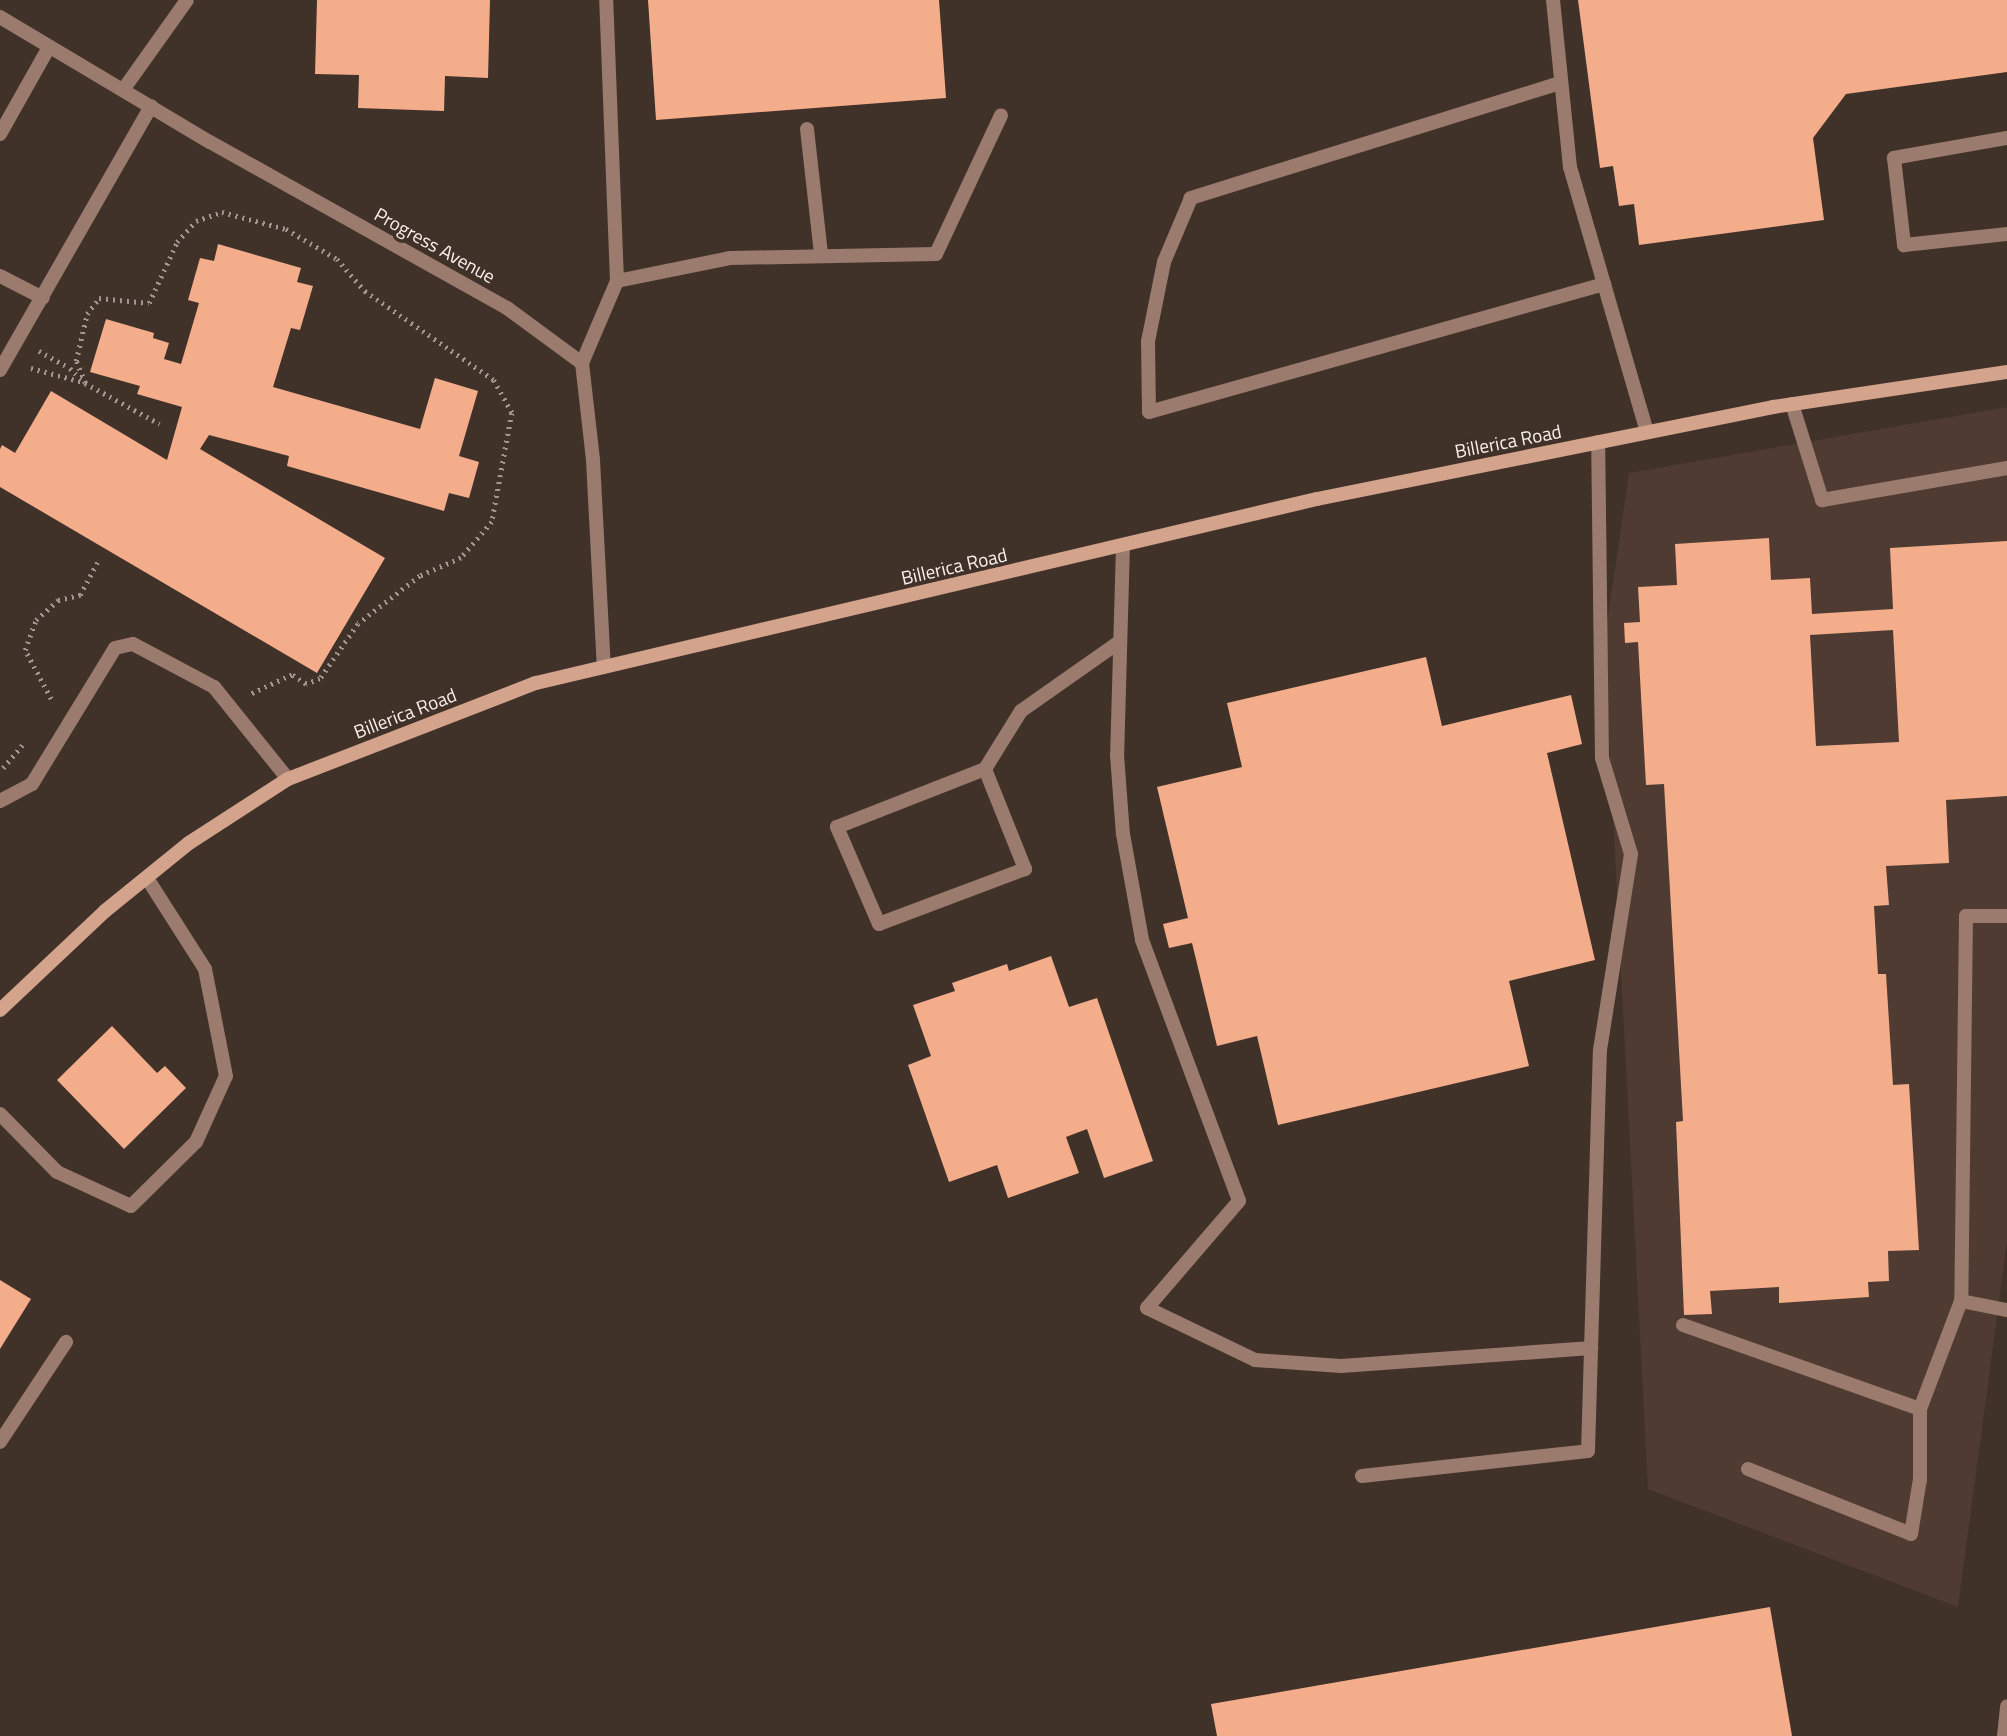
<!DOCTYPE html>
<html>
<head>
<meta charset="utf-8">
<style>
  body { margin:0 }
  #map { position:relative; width:2007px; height:1736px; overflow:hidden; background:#403129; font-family:"Titillium Web",sans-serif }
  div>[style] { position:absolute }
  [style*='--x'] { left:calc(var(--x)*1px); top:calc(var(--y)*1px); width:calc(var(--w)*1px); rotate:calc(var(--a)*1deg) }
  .built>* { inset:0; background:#4f3b31 }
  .building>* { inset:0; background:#f4ad8b }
  .path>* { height:4.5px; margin-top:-2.25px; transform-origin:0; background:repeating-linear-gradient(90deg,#a29690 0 2px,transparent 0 7px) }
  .service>* { height:14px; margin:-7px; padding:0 7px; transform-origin:7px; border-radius:7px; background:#9a7b6d }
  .minor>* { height:14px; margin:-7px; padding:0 7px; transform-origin:7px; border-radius:7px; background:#9a7b6d }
  .secondary>* { height:14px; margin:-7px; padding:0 7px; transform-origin:7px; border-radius:7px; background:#d3a38c }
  span { translate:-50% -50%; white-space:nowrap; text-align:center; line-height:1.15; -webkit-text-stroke:7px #403129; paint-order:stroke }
  .street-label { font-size:19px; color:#f9efeb }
</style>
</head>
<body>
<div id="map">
  <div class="built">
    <div style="clip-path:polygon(2007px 407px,2007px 1242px,1958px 1607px,1648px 1489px,1604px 644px,1629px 473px)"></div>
  </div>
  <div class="building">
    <div style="clip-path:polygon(317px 0,490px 0,488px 78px,445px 76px,444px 111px,358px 108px,359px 75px,315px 74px)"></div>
    <div style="clip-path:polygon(648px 0,939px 0,946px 98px,656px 120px)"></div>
    <div style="clip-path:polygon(1578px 0,2007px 0,2007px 72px,1846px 94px,1813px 138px,1824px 220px,1639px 245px,1634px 204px,1619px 206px,1613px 166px,1600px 168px)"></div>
    <div style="clip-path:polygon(218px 244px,301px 268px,297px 282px,313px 286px,300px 330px,291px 328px,273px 387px,420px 429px,435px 378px,478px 391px,459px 456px,479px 462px,469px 498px,449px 493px,444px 511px,287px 466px,289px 456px,209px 435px,200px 449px,385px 558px,317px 673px,0 487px,0 449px,2px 445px,15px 453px,51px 391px,167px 460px,182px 407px,137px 394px,140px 386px,90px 372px,106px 319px,154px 333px,153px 338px,169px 343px,164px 359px,181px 364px,199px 303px,188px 300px,200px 258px,214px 261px)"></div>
    <div style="clip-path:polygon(evenodd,1769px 538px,1771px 580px,1810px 578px,1812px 614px,1893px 609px,1890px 548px,2007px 541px,2007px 796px,1946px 800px,1949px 863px,1886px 866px,1889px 905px,1874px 906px,1878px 974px,1886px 974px,1893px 1085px,1909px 1084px,1919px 1250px,1888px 1251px,1889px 1281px,1868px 1282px,1869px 1297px,1779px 1303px,1779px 1287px,1710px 1291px,1712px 1314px,1684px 1315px,1676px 1122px,1683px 1121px,1664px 784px,1646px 785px,1638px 642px,1625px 643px,1624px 623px,1640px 622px,1638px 587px,1677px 585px,1675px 544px,1769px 538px,1893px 630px,1899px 742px,1816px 746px,1810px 635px,1893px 630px)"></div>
    <div style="clip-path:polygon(1426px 657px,1442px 726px,1571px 695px,1582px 744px,1547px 753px,1595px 960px,1509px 981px,1529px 1066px,1278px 1125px,1257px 1036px,1217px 1046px,1192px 943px,1169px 948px,1163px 924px,1188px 918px,1157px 787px,1242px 767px,1227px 703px)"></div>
    <div style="clip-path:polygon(1051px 956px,1069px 1007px,1097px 998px,1153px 1161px,1104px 1178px,1087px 1129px,1066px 1137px,1079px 1173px,1008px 1198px,997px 1165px,949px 1182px,908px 1065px,931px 1056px,913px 1005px,955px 991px,952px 983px,1007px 964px,1009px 971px)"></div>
    <div style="clip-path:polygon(112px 1026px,157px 1073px,165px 1066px,186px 1088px,124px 1149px,57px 1080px)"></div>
    <div style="clip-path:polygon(0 1280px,31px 1299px,0 1349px)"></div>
    <div style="clip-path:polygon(1770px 1607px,1792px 1736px,1217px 1736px,1211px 1704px)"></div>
  </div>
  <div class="path">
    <div style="--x:39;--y:351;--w:35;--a:29"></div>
    <div style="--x:70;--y:368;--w:21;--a:45"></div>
    <div style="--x:85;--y:383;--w:85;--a:28.7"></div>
    <div style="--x:31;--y:368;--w:54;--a:15.1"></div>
    <div style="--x:85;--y:383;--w:24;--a:-112"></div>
    <div style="--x:76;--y:361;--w:48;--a:-76.8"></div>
    <div style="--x:87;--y:314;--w:20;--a:-53"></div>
    <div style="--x:99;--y:298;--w:50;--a:5.7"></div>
    <div style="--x:149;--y:303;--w:67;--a:-65.3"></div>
    <div style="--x:177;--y:242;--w:28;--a:-48"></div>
    <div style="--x:196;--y:221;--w:28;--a:-19"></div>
    <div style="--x:222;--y:212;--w:66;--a:14.9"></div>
    <div style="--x:286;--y:229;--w:59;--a:30.5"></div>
    <div style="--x:337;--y:259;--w:43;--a:48.8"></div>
    <div style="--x:365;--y:291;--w:157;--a:34.6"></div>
    <div style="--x:494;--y:380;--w:38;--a:61"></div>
    <div style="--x:512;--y:413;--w:111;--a:100.4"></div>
    <div style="--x:492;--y:522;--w:48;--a:130.7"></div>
    <div style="--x:461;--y:558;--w:45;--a:156.3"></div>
    <div style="--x:420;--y:576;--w:78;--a:142.3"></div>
    <div style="--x:358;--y:624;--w:67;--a:124.6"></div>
    <div style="--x:320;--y:679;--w:15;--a:160"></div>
    <div style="--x:306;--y:684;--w:17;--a:-147"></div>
    <div style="--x:292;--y:675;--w:45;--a:155.1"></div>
    <div style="--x:51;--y:699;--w:55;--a:-118"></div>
    <div style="--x:25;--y:650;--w:32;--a:-70"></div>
    <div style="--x:36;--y:620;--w:30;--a:-42"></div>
    <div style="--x:58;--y:600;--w:23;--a:-13"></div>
    <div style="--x:80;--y:595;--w:41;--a:-62.2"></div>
    <div style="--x:3;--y:768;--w:30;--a:-50"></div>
  </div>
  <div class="service">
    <div style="--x:1553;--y:0;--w:168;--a:84.2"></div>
    <div style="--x:1570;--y:167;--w:276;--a:73.8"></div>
    <div style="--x:1560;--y:83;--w:387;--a:162.7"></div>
    <div style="--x:1191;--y:198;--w:69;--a:112.9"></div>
    <div style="--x:1164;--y:262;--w:81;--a:101.4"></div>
    <div style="--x:1148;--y:341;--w:71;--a:89.2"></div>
    <div style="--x:1149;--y:412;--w:473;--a:-15.7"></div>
    <div style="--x:123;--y:90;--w:110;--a:-54.6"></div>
    <div style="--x:807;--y:129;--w:126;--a:83.6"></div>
    <div style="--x:0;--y:134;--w:100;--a:-60.6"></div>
    <div style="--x:2007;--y:138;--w:115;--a:170"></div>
    <div style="--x:1894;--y:158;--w:88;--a:83.4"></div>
    <div style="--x:1904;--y:245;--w:104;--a:-6.1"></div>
    <div style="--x:0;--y:276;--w:48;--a:27.1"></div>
    <div style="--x:617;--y:281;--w:115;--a:-11.5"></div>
    <div style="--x:730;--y:258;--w:206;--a:-1.1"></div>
    <div style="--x:936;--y:254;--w:153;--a:-64.9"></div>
    <div style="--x:582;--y:363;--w:89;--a:-66.9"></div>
    <div style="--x:617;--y:281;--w:281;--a:-92.2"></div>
    <div style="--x:0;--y:370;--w:304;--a:-60.2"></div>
    <div style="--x:1792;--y:404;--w:101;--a:72.6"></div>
    <div style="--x:1822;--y:500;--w:188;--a:-9.8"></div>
    <div style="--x:1123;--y:545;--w:210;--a:91.6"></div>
    <div style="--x:1117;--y:755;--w:79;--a:85.7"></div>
    <div style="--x:1123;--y:834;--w:108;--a:79.8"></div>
    <div style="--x:1142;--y:940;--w:278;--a:69.6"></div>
    <div style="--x:1239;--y:1201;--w:141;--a:130.7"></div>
    <div style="--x:1147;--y:1308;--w:120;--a:25.7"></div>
    <div style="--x:1255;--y:1360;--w:86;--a:4"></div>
    <div style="--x:1341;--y:1366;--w:251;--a:-4.1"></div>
    <div style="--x:985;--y:769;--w:108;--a:68.2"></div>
    <div style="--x:1025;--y:869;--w:156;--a:159.4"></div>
    <div style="--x:879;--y:924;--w:106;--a:-113.4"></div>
    <div style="--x:837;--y:827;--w:159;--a:-21.4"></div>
    <div style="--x:985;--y:769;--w:68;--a:-58.2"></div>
    <div style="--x:1021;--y:711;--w:120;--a:-35.1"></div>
    <div style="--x:0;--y:801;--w:36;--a:-28"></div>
    <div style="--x:32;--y:784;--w:159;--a:-58.6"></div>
    <div style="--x:115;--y:648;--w:18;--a:-13"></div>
    <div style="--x:133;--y:644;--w:92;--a:28"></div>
    <div style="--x:214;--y:687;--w:118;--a:51.2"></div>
    <div style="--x:2007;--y:916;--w:41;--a:180"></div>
    <div style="--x:1966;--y:916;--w:385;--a:90.7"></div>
    <div style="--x:1961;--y:1301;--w:47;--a:11.1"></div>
    <div style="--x:0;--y:1114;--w:81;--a:45.5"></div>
    <div style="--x:57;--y:1172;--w:81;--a:24.7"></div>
    <div style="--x:131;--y:1206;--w:91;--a:-44.6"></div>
    <div style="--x:196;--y:1142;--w:72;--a:-65.6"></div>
    <div style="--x:226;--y:1076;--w:109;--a:-101.1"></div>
    <div style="--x:205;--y:969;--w:108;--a:-122.5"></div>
    <div style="--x:1683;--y:1325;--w:251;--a:19.5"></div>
    <div style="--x:0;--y:1442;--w:120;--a:-56.6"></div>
    <div style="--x:1748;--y:1469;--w:175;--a:21.7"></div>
    <div style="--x:1911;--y:1534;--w:56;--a:-80.7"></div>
    <div style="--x:1920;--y:1479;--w:70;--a:-90"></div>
    <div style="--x:1920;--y:1409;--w:116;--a:-69.2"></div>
    <div style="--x:1362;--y:1476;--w:227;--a:-6.3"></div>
    <div style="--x:1588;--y:1451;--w:401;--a:-88.3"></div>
    <div style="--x:1600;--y:1050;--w:198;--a:-81"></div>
    <div style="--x:1631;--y:854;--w:100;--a:-106.8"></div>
    <div style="--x:1602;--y:758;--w:316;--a:-90.7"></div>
  </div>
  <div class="minor">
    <div style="--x:0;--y:17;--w:244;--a:30.8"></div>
    <div style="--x:210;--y:142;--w:340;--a:29.2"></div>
    <div style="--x:507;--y:308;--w:93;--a:36.3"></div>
    <div style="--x:582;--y:363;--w:98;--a:83.5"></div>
    <div style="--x:593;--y:460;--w:207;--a:87"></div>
    <div style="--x:2004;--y:1736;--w:30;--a:-84"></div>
  </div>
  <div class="secondary">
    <div style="--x:0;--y:1010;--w:144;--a:-43.3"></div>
    <div style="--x:105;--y:911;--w:108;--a:-39"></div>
    <div style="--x:189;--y:843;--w:118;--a:-32.9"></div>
    <div style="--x:288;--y:779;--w:266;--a:-21.2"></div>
    <div style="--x:536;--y:683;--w:802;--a:-13.26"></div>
    <div style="--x:1317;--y:499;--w:465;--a:-11.4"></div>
    <div style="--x:1773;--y:407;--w:237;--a:-8.5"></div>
  </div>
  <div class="street-label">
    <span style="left:435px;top:245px;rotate:29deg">Progress Avenue</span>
    <span style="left:1508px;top:441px;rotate:-11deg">Billerica Road</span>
    <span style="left:954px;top:566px;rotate:-13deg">Billerica Road</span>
    <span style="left:405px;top:713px;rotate:-21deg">Billerica Road</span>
  </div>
</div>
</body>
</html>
